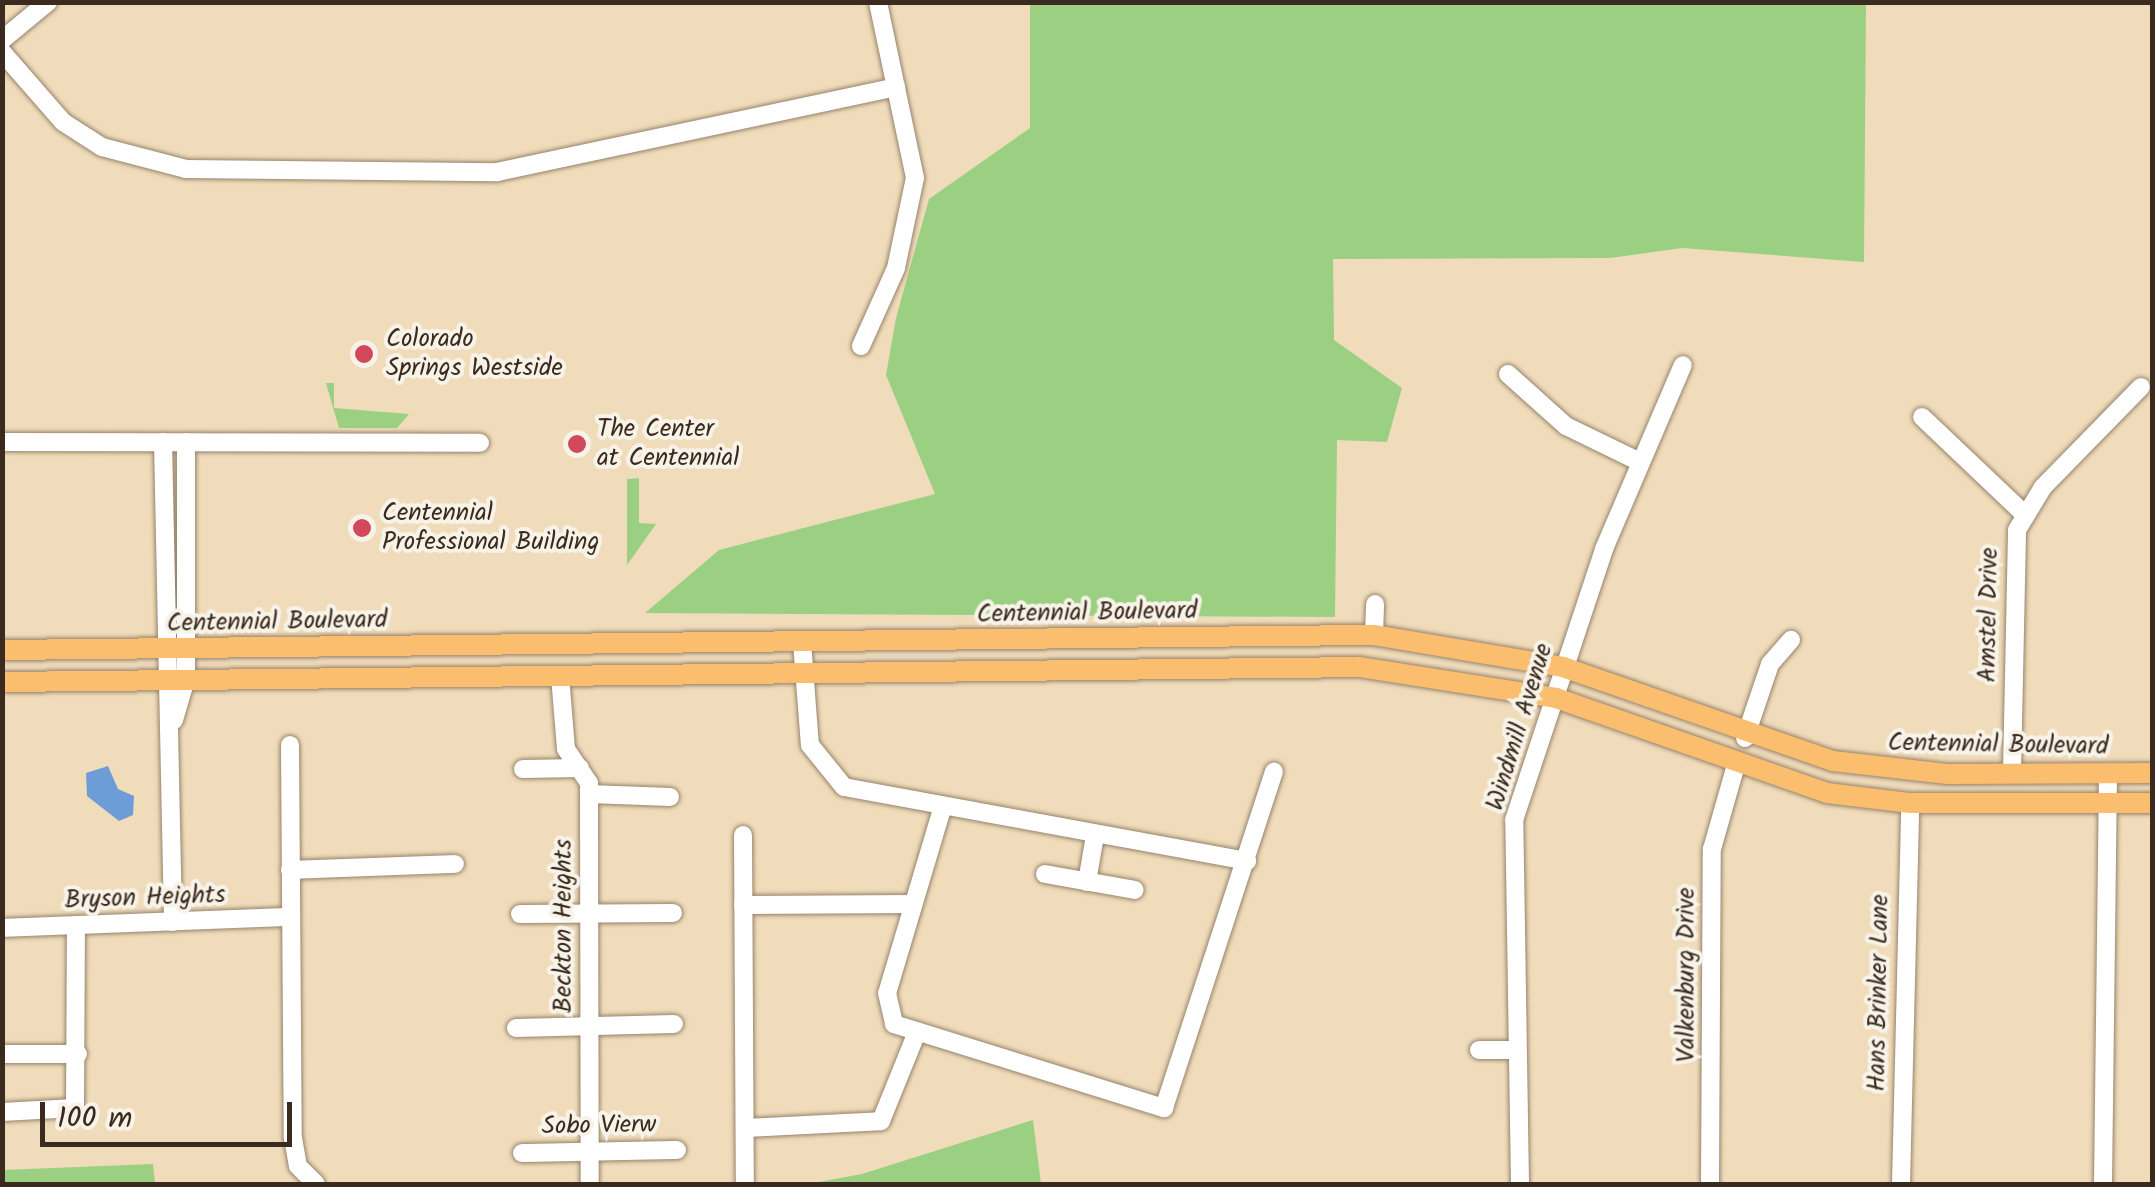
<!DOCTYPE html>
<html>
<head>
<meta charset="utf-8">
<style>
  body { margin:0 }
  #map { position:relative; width:2155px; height:1187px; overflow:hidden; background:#f0dcba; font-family:Kalam,sans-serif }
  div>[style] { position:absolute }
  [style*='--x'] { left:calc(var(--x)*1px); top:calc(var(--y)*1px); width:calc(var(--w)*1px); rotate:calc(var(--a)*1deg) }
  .green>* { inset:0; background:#9bd082 }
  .water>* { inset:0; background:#6d9dd6 }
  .roads { filter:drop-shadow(0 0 2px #96836c) drop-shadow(0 0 2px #96836c) }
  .minor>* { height:18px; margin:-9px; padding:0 9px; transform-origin:9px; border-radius:9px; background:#fff }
  .major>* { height:20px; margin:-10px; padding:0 10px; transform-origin:10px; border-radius:10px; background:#fabe6e }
  .dots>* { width:28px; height:28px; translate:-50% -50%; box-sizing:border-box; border:5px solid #f7f3e8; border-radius:50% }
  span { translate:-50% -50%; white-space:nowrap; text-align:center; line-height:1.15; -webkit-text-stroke:8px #f7f3e8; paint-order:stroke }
  .poi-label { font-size:25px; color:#3b2a1e }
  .left { translate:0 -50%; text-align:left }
  .street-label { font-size:25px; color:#3b2a1e }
  .frame { position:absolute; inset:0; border:5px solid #3b2a1e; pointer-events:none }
  .scale { position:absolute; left:40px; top:1102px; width:252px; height:45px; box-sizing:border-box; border:5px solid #3b2a1e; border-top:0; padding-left:12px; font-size:30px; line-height:35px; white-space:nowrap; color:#3b2a1e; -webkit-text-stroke:8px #f7f3e8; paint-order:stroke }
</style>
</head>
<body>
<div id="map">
  <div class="green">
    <div style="clip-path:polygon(1030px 3px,1866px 3px,1864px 262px,1682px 248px,1610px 258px,1333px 259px,1334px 340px,1402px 388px,1387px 442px,1337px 440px,1335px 617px,645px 613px,719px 550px,935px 494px,886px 375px,896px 318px,929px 199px,1030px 128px)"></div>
    <div style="clip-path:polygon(326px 383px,334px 383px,334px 408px,409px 414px,397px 428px,339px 428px)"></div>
    <div style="clip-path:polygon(639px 478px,639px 523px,656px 524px,627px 565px,627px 479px)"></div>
    <div style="clip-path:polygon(1033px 1120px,1041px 1184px,808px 1184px,862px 1174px)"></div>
    <div style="clip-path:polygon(153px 1164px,155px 1184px,3px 1184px,3px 1170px)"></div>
  </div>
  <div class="water">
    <div style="clip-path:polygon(108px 766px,118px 789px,134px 796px,133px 815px,119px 821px,87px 796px,86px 773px)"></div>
  </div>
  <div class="roads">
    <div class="minor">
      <div style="--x:2;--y:40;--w:60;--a:-39.6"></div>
      <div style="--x:2;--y:52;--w:93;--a:48.9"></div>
      <div style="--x:63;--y:122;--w:46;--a:32.7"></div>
      <div style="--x:102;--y:147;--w:87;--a:14.7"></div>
      <div style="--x:186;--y:169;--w:311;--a:0.6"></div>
      <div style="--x:497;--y:172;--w:408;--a:-12"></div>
      <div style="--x:861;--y:346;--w:85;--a:-65.8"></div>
      <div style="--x:896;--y:268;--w:92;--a:-78.1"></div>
      <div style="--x:915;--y:178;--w:180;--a:-101.9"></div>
      <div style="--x:1508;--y:374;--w:78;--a:41.9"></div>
      <div style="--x:1566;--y:426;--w:82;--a:25.9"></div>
      <div style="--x:1922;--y:417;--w:139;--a:43.5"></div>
      <div style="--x:2;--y:442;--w:478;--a:0.1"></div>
      <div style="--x:163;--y:442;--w:480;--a:88.8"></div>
      <div style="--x:1374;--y:635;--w:31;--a:-88"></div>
      <div style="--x:802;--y:642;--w:103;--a:85.6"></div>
      <div style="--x:810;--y:745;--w:54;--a:51"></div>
      <div style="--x:844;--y:787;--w:410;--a:10.4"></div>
      <div style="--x:560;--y:676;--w:73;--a:85.3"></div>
      <div style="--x:566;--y:749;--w:41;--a:55.9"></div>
      <div style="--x:589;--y:783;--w:401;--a:89.9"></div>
      <div style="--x:174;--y:720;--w:43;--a:-73.7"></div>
      <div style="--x:186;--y:679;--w:237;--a:-90"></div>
      <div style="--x:1745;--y:738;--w:78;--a:-71.3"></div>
      <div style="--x:1770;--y:664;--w:32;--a:-49"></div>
      <div style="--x:290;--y:745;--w:393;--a:89.6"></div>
      <div style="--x:293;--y:1138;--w:28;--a:80"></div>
      <div style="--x:298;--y:1166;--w:25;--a:45"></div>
      <div style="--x:523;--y:769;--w:57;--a:-1"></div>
      <div style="--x:2012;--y:772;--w:242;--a:-88.8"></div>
      <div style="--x:2017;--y:530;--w:50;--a:-58.8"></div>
      <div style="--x:2043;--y:487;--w:140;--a:-45.6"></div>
      <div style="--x:589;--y:794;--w:81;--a:2.1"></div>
      <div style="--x:942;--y:809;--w:192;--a:106.6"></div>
      <div style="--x:887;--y:993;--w:32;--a:77"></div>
      <div style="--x:894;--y:1024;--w:283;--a:17.3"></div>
      <div style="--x:1164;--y:1108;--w:354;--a:-71.9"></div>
      <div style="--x:743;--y:835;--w:346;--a:89.7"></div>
      <div style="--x:290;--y:870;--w:165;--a:-2.1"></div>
      <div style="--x:1045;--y:874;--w:91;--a:10.1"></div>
      <div style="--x:1087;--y:882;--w:48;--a:-80.3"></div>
      <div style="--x:743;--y:905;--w:170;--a:-0.3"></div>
      <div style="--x:520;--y:914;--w:153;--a:-0.4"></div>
      <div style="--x:2;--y:928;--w:288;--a:-2.2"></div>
      <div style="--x:516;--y:1028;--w:158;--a:-1.5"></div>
      <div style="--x:1479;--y:1050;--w:36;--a:0"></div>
      <div style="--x:2;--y:1054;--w:76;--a:0"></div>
      <div style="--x:2;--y:1112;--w:73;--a:-3.1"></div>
      <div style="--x:75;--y:1108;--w:182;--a:-89.7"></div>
      <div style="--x:745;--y:1128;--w:136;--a:-2.9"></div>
      <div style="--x:881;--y:1121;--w:91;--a:-68"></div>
      <div style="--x:522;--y:1153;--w:155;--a:-1.1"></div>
      <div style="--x:1520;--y:1184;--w:364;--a:-90.9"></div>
      <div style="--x:1514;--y:820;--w:286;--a:-71.6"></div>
      <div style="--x:1604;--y:549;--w:200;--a:-66.8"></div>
      <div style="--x:1710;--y:1184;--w:335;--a:-89.7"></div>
      <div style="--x:1712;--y:849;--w:84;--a:-74.1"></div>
      <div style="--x:1901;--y:1184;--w:381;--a:-88.6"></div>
      <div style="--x:2103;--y:1184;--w:411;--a:-89.3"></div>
    </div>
    <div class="major">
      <div style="--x:2;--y:650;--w:1372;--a:-0.63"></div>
      <div style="--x:1374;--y:635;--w:192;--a:9.6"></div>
      <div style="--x:1563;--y:667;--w:286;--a:19.2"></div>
      <div style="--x:1833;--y:761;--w:115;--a:6.5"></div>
      <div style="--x:1947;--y:774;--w:205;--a:-0.3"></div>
      <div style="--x:2;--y:682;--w:1357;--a:-0.63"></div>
      <div style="--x:1359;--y:667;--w:199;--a:8.9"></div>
      <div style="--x:1556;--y:698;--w:287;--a:19.3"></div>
      <div style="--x:1827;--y:793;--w:84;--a:6.9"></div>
      <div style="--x:1910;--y:803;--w:242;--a:0"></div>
    </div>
  </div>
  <div class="dots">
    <div style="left:364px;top:354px;background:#d1495b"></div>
    <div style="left:577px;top:444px;background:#d1495b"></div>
    <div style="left:362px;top:528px;background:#d1495b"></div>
  </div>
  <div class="poi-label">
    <span class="left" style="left:386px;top:354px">Colorado<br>Springs Westside</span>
    <span class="left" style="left:597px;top:444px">The Center<br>at Centennial</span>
    <span class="left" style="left:382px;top:528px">Centennial<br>Professional Building</span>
  </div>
  <div class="street-label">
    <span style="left:1087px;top:613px;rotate:-1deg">Centennial Boulevard</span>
    <span style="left:1989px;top:615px;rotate:-89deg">Amstel Drive</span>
    <span style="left:277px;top:622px;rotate:-1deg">Centennial Boulevard</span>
    <span style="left:1520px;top:727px;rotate:-73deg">Windmill Avenue</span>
    <span style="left:1998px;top:745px;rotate:1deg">Centennial Boulevard</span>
    <span style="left:145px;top:898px;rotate:-2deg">Bryson Heights</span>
    <span style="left:564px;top:926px;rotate:-90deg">Beckton Heights</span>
    <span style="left:1687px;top:975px;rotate:-90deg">Valkenburg Drive</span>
    <span style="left:1879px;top:993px;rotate:-89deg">Hans Brinker Lane</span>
    <span style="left:599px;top:1126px;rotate:-1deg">Sobo Vierw</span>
  </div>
  <div class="frame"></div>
  <div class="scale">100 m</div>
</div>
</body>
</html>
